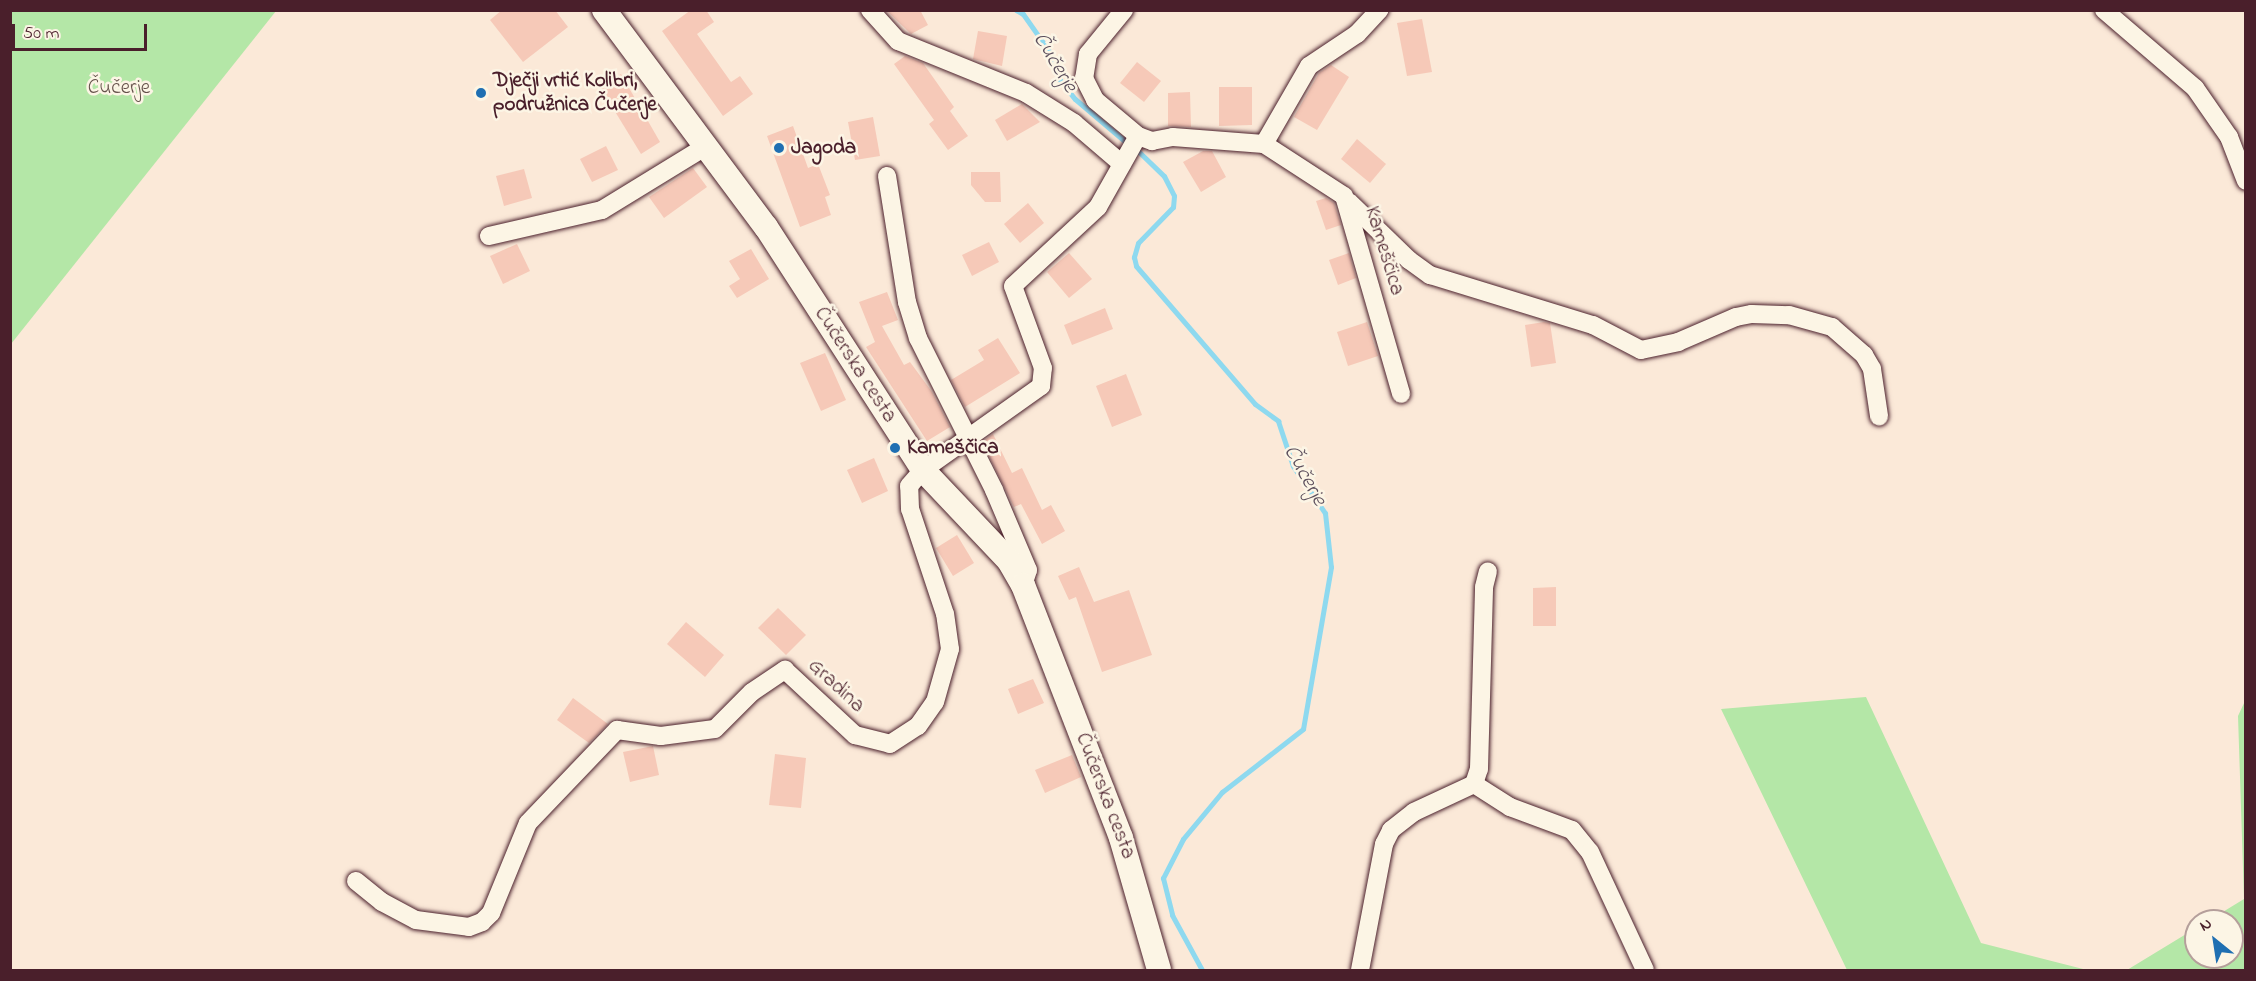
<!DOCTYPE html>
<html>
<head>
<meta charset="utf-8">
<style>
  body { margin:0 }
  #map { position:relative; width:2256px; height:981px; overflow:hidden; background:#fbe9d8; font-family:"Indie Flower",sans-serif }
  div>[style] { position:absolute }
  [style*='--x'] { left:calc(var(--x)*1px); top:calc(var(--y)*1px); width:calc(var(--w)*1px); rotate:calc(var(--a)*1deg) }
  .green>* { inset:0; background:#b4e7a7 }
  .stream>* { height:5px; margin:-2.5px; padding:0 2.5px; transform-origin:2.5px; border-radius:2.5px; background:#8ed9ef }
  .building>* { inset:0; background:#f6c9b8 }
  .roads { filter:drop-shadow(0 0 2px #4a1f2b) drop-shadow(0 0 2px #4a1f2b) }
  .street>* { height:18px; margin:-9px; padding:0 9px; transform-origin:9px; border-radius:9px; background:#fcf5e5 }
  .secondary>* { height:24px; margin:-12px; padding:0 12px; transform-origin:12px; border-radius:12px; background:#fcf5e5 }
  .dots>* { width:16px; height:16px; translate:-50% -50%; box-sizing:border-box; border:3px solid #fcf5e5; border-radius:50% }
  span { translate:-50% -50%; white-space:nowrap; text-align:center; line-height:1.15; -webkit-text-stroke:5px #fcf5e5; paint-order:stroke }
  .poi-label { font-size:21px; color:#4a1f2b; font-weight:700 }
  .left { translate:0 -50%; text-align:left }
  .park-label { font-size:21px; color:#64514a }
  .street-label { font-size:21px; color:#4a1f2b }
  .water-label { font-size:22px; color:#5b4e5c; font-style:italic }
  .frame { position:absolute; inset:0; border:12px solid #4a1f2b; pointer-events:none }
  .north { position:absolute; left:2184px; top:909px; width:60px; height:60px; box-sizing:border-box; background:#fcf5e5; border:2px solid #b59f9b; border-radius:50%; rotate:330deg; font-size:16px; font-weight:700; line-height:24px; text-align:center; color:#4a1f2b }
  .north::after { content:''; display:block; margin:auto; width:21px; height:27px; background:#1f6fb2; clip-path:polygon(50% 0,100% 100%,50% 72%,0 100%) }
  .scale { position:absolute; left:12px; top:24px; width:135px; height:27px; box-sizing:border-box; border:3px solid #4a1f2b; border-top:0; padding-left:8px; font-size:18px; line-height:21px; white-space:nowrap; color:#4a1f2b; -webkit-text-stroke:4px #fcf5e5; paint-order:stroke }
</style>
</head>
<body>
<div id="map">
  <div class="green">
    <div style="clip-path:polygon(10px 11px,276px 11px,11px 344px,10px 344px)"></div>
    <div style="clip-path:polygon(1866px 697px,1981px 943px,2087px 970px,1847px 970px,1721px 709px)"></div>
    <div style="clip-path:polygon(2245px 701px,2245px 970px,2127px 970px,2196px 928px,2196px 957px,2232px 957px,2232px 921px,2208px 921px,2244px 899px,2238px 716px)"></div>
  </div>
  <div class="stream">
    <div style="--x:1016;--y:10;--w:8;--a:30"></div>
    <div style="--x:1023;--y:14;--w:45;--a:54.9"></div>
    <div style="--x:1049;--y:51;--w:31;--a:69"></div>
    <div style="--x:1060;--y:80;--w:24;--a:52"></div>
    <div style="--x:1075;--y:99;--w:70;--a:40.3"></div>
    <div style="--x:1136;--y:149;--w:39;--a:44"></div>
    <div style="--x:1164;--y:176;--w:22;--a:63"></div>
    <div style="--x:1174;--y:196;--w:11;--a:95"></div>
    <div style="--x:1173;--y:207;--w:50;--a:134.2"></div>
    <div style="--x:1138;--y:243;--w:15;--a:106"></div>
    <div style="--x:1134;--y:257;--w:9;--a:77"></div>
    <div style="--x:1136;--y:266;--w:182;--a:49.2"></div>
    <div style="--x:1255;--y:404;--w:29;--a:36"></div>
    <div style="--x:1278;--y:421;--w:47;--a:71.6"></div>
    <div style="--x:1293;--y:466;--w:57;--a:55.8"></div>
    <div style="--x:1325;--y:513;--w:54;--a:83.7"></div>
    <div style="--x:1331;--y:567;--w:164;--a:99.8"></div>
    <div style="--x:1303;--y:729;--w:103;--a:142.1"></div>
    <div style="--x:1222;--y:792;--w:61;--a:129.7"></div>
    <div style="--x:1183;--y:839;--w:44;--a:117.1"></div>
    <div style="--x:1163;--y:878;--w:38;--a:76"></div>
    <div style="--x:1172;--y:915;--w:63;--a:61.4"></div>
  </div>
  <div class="building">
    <div style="clip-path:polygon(502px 10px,555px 10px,568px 27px,523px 62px,490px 20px)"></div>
    <div style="clip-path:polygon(691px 10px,706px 10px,714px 22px,697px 34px,731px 82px,740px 76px,753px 94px,723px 116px,662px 31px)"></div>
    <div style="clip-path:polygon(886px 10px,920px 10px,928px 25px,911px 34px)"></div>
    <div style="clip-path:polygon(1422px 19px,1432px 72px,1407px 76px,1397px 23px)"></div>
    <div style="clip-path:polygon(978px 31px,1007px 36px,1002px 66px,973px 59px)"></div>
    <div style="clip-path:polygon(905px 56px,923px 63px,954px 107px,950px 111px,968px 136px,948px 150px,929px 124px,934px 120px,894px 64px)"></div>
    <div style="clip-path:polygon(1137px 62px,1161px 81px,1144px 102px,1120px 83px)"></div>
    <div style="clip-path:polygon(1331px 65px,1349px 77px,1317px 130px,1294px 117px,1319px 73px)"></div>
    <div style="clip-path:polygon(621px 74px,660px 142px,641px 154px,600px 87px)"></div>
    <div style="clip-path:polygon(1219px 87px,1252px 87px,1252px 125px,1219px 126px)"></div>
    <div style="clip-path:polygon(1190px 92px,1191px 127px,1168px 126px,1168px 93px)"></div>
    <div style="clip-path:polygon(1022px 104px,1040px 122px,1007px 141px,995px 120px)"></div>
    <div style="clip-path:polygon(873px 117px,880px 156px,855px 160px,848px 122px)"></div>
    <div style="clip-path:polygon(793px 126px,808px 168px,818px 164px,830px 195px,825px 197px,831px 215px,800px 227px,767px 136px)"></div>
    <div style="clip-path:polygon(1357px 139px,1386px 164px,1370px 183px,1341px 159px)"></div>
    <div style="clip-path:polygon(606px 146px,618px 170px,592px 182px,580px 159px)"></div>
    <div style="clip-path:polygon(1203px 151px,1212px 151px,1226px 177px,1201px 192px,1183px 162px)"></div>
    <div style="clip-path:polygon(693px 168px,707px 187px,664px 218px,649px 197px)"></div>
    <div style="clip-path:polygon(524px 169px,532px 198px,504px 206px,496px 176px)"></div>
    <div style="clip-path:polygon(971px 172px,1000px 172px,1001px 202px,985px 202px,971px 185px)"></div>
    <div style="clip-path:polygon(1326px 198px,1334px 203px,1341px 225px,1326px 230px,1316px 201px)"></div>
    <div style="clip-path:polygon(1028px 203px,1044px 223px,1020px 243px,1004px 224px)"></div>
    <div style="clip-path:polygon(989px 242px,999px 262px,972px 276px,962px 255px)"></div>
    <div style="clip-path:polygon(517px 244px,530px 271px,503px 284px,490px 256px)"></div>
    <div style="clip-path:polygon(751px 249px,769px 279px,737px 298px,729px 286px,740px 279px,729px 261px)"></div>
    <div style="clip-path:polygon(1069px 253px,1092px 279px,1069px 298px,1047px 272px)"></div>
    <div style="clip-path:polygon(1349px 253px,1356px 278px,1338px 285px,1329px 260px)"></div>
    <div style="clip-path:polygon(887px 292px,898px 320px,882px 326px,904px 365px,910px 362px,932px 392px,950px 427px,927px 441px,866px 347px,875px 342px,859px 302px)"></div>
    <div style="clip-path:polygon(1105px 308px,1113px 329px,1072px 345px,1064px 325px)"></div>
    <div style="clip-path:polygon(1367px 322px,1378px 356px,1348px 366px,1337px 332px)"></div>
    <div style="clip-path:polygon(1544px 322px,1550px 323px,1556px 363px,1531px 367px,1525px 325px)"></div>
    <div style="clip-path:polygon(998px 338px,1020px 373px,965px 407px,951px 380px,984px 360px,978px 350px)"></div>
    <div style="clip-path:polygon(825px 353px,846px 400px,821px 411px,800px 363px)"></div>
    <div style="clip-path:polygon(1126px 374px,1142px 415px,1112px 427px,1096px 386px)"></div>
    <div style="clip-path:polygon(993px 434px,1012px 473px,1022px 468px,1042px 510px,1051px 505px,1065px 531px,1042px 544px,1021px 504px,1014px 507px,982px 442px)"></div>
    <div style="clip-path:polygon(874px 458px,888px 491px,862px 503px,847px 470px)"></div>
    <div style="clip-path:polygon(957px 535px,974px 563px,953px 576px,936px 548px)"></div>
    <div style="clip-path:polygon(1079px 567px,1094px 602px,1129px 590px,1152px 655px,1102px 672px,1076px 597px,1069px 600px,1058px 576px)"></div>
    <div style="clip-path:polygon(1556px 587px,1556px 626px,1533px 626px,1533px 588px)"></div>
    <div style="clip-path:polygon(778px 608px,806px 635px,786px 655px,758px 628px)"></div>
    <div style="clip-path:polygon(686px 622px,724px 655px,705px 677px,667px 644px)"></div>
    <div style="clip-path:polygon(1033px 679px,1044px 703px,1018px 714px,1008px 689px)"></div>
    <div style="clip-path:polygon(573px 698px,608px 724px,589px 743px,557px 720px)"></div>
    <div style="clip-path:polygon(653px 746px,659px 775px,630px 782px,623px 752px)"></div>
    <div style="clip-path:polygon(775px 754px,806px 758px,801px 808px,769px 805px)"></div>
    <div style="clip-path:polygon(1072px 755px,1081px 777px,1045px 793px,1035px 770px)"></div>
  </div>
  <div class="roads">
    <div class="street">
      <div style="--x:870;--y:10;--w:42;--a:47.9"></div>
      <div style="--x:898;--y:41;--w:138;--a:22.1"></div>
      <div style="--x:1026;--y:93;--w:57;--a:32"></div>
      <div style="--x:1074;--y:123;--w:63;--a:40.5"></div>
      <div style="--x:1124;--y:10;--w:57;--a:129.3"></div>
      <div style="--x:1088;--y:54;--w:24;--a:99"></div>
      <div style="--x:1084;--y:78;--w:25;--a:63"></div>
      <div style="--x:1095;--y:100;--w:56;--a:39.9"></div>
      <div style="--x:2104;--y:10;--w:120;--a:40.6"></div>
      <div style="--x:2195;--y:88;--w:60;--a:55.2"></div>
      <div style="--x:2229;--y:137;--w:47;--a:68.9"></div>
      <div style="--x:1264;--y:144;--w:90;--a:-60"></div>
      <div style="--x:1309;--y:66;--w:58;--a:-33.7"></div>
      <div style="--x:1357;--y:34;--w:33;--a:-47"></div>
      <div style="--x:887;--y:176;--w:128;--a:81"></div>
      <div style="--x:907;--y:302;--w:38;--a:73"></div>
      <div style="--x:918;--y:338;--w:170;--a:63.4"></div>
      <div style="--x:994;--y:490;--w:87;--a:67"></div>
      <div style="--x:1028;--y:570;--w:16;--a:108"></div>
      <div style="--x:1349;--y:202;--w:83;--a:44"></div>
      <div style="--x:1409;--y:260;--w:26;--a:36"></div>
      <div style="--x:1430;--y:275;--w:170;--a:17.1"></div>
      <div style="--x:1593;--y:325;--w:54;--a:27.5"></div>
      <div style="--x:1641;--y:350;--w:38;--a:-12"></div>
      <div style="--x:1678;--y:342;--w:63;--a:-23.3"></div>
      <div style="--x:1736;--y:317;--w:16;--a:-11"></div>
      <div style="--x:1752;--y:314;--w:37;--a:2"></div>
      <div style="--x:1789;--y:315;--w:45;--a:15.6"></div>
      <div style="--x:1832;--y:327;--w:43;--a:41.2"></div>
      <div style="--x:1864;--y:355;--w:16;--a:60"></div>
      <div style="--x:1872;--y:369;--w:48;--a:81.5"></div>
      <div style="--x:489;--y:236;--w:116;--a:-13"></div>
      <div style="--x:602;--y:210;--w:121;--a:-31.5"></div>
      <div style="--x:1474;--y:784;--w:43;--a:32.6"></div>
      <div style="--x:1510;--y:807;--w:66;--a:20.4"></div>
      <div style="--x:1572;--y:830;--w:28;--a:51"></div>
      <div style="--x:1590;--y:852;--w:130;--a:65"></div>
      <div style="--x:356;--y:881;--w:33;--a:39"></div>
      <div style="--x:382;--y:902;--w:38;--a:28"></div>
      <div style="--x:416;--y:920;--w:53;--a:7.5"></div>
      <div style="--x:469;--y:927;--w:14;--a:-21"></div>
      <div style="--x:482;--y:922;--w:13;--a:-45"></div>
      <div style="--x:491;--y:913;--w:97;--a:-67.7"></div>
      <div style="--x:528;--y:823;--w:129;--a:-46.3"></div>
      <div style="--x:617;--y:730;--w:44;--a:7.8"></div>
      <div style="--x:661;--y:736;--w:54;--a:-7.4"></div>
      <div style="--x:715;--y:729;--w:52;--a:-45"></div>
      <div style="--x:752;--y:692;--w:40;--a:-34"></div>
      <div style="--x:785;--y:670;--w:96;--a:42.9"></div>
      <div style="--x:855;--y:735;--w:36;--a:14"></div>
      <div style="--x:890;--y:744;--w:33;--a:-33"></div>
      <div style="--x:918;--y:726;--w:29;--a:-55"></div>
      <div style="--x:935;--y:702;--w:55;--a:-74.2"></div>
      <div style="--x:950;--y:649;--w:35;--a:-98"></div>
      <div style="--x:945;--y:614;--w:111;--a:-108.4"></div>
      <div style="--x:910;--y:509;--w:23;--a:-92"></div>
      <div style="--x:909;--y:486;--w:21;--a:-49"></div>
      <div style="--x:923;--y:470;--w:145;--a:-35.4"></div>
      <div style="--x:1041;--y:386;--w:18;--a:-84"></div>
      <div style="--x:1043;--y:368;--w:87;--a:-110.1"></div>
      <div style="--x:1013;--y:286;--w:116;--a:-42.9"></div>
      <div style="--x:1098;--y:207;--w:81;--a:-60.6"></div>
      <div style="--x:1138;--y:136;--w:15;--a:20"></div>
      <div style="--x:1152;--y:141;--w:21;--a:-11"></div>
      <div style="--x:1173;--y:137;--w:91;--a:4.4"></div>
      <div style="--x:1264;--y:144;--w:95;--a:33"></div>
      <div style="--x:1344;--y:196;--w:206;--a:73.9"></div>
      <div style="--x:1360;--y:970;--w:128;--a:-79.2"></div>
      <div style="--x:1384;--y:844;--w:16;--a:-63"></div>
      <div style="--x:1391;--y:830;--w:29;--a:-38"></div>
      <div style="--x:1414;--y:812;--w:66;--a:-25"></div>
      <div style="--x:1474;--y:784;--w:16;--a:-72"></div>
      <div style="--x:1479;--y:769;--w:182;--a:-88.4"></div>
      <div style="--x:1484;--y:587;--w:16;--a:-76"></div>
    </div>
    <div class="secondary">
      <div style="--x:604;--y:10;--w:271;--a:53.3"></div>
      <div style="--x:766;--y:227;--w:289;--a:57.1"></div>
      <div style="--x:923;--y:470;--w:125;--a:46.6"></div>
      <div style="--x:1009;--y:561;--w:28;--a:60"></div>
      <div style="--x:1023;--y:585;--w:271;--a:68.8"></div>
      <div style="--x:1121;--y:838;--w:137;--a:73.9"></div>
    </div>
  </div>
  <div class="dots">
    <div style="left:481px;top:93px;background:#1f6fb2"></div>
    <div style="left:779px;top:148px;background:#1f6fb2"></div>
    <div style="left:895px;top:448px;background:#1f6fb2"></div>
  </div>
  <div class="poi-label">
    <span class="left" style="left:493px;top:93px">Dječji vrtić Kolibri,<br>podružnica Čučerje</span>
    <span class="left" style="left:791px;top:148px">Jagoda</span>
    <span class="left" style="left:907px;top:448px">Kameščica</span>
  </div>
  <div class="park-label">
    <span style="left:119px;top:88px">Čučerje</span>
  </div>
  <div class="street-label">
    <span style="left:1384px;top:251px;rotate:73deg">Kameščica</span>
    <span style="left:855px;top:365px;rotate:57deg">Čučerska cesta</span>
    <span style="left:836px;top:686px;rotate:43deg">Gradina</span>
    <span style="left:1105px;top:796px;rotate:69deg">Čučerska cesta</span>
  </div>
  <div class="water-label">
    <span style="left:1054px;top:63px;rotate:59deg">Čučerje</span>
    <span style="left:1304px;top:476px;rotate:61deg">Čučerje</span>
  </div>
  <div class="frame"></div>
  <div class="north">N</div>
  <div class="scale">50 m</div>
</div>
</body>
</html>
